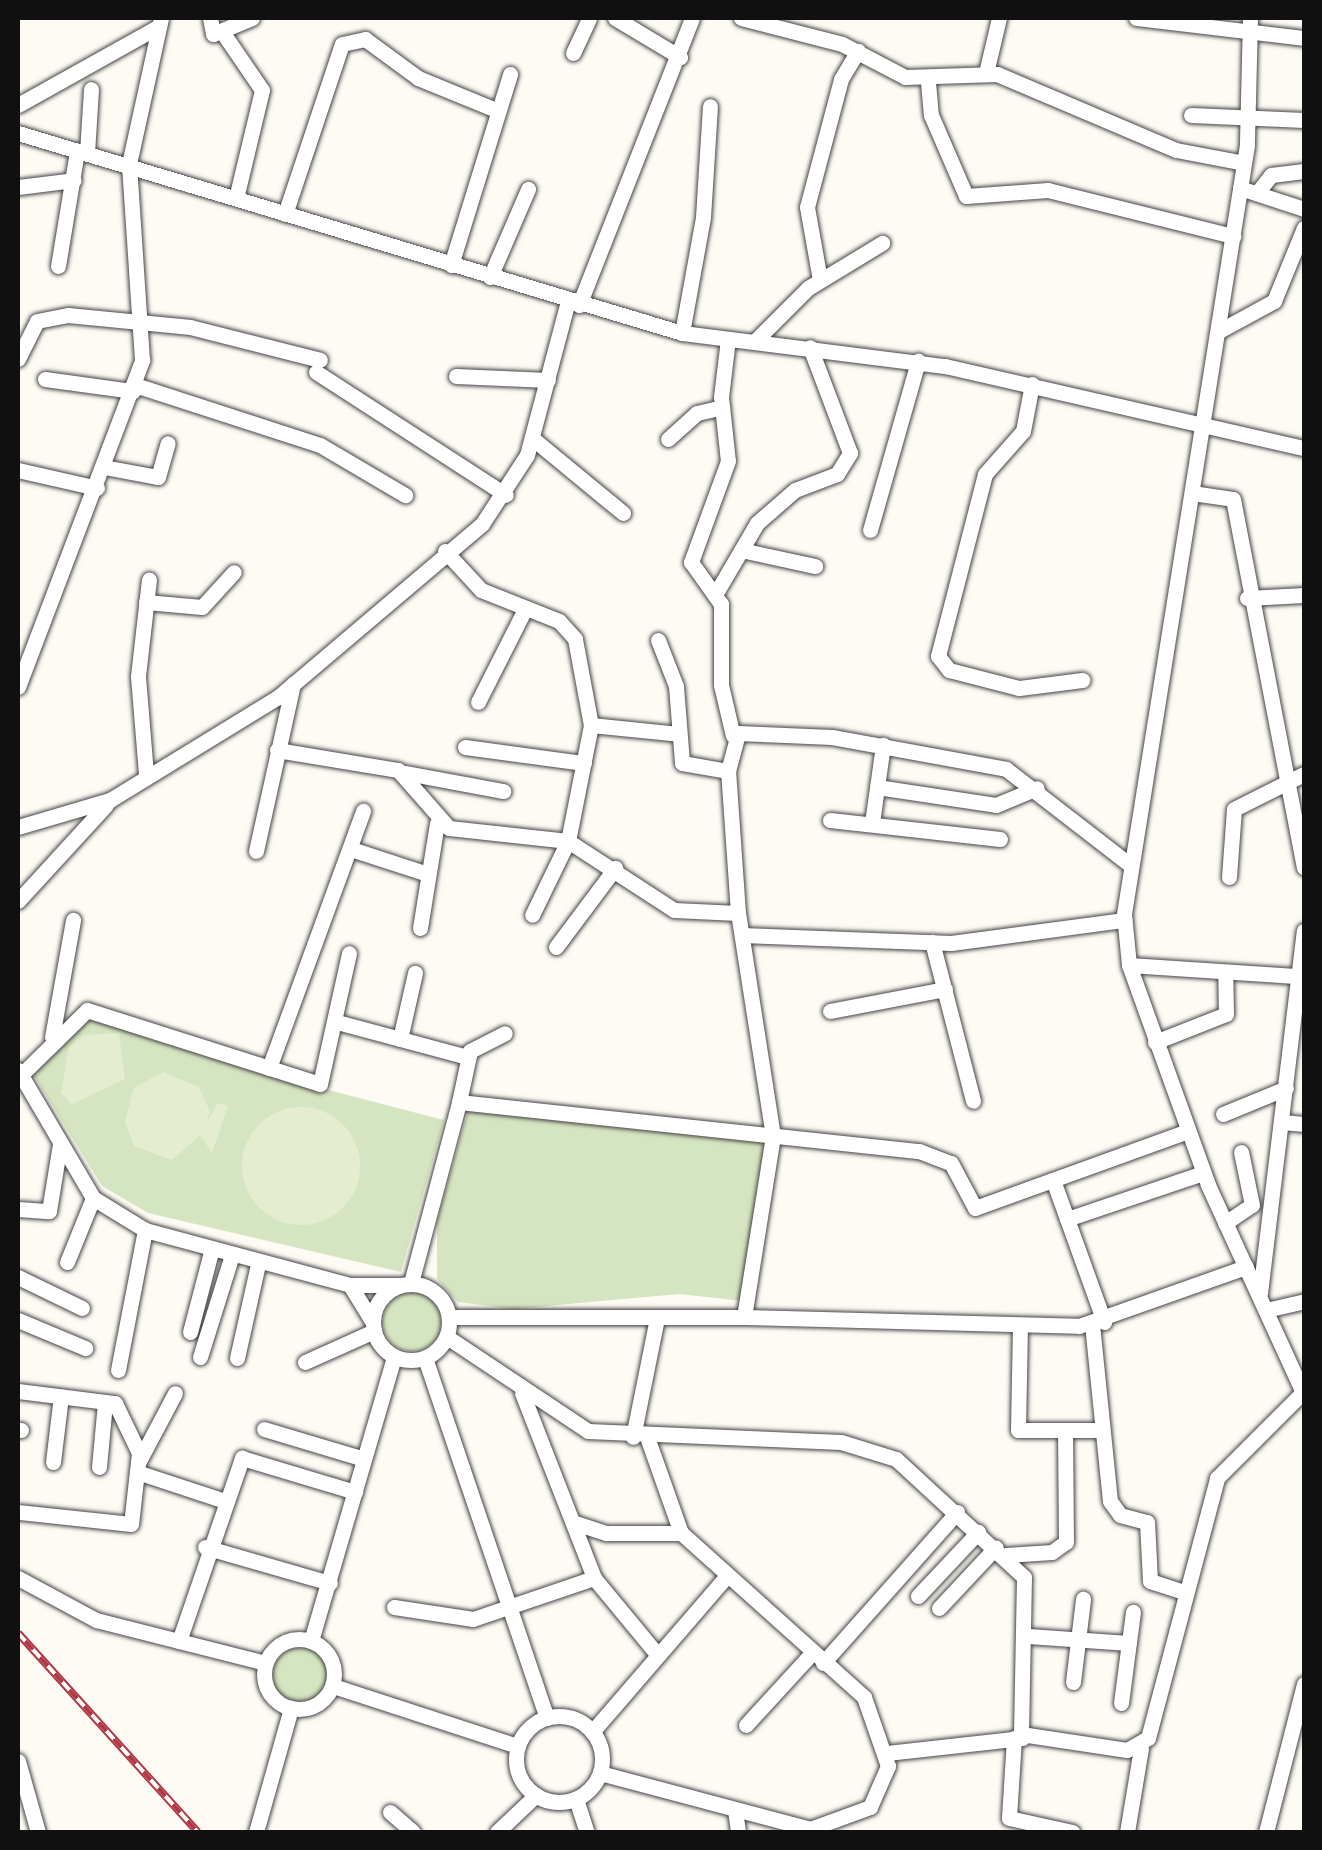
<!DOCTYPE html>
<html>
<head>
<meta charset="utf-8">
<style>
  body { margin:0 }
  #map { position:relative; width:1322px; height:1850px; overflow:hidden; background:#fefbf4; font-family:Bitter,serif }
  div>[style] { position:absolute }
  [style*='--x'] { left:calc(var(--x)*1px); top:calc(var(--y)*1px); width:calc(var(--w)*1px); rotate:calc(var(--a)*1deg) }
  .green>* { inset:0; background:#d6e5c1 }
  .round { border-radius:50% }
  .pitch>* { inset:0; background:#e5edd1 }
  .roads { filter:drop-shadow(0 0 2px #434343) drop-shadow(0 0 2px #434343) }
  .minor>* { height:15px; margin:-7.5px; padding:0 7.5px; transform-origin:7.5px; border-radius:7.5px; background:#fff }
  .minor>.ring { margin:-7.5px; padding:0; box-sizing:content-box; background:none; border:15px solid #fff; border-radius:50% }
  .rail>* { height:8px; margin-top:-4px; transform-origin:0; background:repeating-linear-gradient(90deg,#fff 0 11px,#b03845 0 22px); box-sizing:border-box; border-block:2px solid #b03845 }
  span { translate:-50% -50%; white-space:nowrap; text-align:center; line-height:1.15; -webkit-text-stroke:10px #fff; paint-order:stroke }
  .frame { position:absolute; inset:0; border:20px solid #101010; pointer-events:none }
</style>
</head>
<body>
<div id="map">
  <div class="green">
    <div style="clip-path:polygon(97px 1016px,240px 1067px,444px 1120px,401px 1272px,148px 1213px,102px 1186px,33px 1074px,78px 1021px)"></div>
    <div style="clip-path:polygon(470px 1104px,764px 1138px,744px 1301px,679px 1294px,513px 1309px,458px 1302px,437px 1279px,437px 1222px)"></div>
    <div class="round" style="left:383px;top:1293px;width:58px;height:58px"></div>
    <div class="round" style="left:273px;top:1648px;width:54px;height:54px"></div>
  </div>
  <div class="pitch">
    <div style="clip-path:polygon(119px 1033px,125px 1079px,72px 1104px,61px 1093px,69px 1047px,84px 1035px)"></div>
    <div style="clip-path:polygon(163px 1072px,199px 1087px,210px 1112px,204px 1126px,218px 1103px,228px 1106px,212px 1153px,200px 1135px,172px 1160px,134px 1146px,125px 1121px,134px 1088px)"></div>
    <div class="round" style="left:242px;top:1107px;width:118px;height:118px"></div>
  </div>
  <div class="roads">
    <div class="minor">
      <div style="--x:210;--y:18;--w:16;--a:79"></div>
      <div style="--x:213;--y:34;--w:42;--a:-22.3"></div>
      <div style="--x:615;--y:18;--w:76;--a:31"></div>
      <div style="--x:741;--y:18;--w:104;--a:14.4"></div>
      <div style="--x:842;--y:44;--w:71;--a:27.6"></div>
      <div style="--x:905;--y:77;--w:92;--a:-1.9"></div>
      <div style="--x:997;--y:74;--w:194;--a:23"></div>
      <div style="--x:1176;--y:150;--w:69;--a:10.8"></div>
      <div style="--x:1136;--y:18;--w:169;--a:6.8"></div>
      <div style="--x:1250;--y:18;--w:127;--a:91.4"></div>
      <div style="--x:1247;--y:145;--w:779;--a:99.09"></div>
      <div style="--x:1124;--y:914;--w:51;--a:84.4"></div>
      <div style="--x:1129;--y:965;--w:234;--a:70.2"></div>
      <div style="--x:1208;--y:1185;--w:231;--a:65.4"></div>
      <div style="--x:223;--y:33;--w:69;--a:55.6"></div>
      <div style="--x:262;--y:90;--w:111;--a:103.5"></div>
      <div style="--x:573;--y:53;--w:38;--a:-65"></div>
      <div style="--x:986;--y:73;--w:57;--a:-76.7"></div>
      <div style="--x:928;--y:82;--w:33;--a:85"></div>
      <div style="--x:931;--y:115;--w:88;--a:66.6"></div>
      <div style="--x:966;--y:196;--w:82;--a:-4.2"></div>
      <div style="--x:1048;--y:190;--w:191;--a:14"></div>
      <div style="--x:18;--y:105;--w:158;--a:-29.2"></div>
      <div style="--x:1191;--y:115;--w:113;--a:2.5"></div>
      <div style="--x:18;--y:133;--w:693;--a:16.76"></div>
      <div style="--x:682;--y:333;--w:265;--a:7.2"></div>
      <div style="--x:945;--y:366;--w:368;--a:12.9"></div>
      <div style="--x:87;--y:153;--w:64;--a:-86.4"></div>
      <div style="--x:18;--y:187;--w:56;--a:-7.1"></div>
      <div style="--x:1240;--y:188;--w:67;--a:18.2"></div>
      <div style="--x:1257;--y:193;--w:23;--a:-52"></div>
      <div style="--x:1271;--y:175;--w:33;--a:-7"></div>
      <div style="--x:285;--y:214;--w:179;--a:-71.5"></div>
      <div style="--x:342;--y:44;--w:24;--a:-12"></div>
      <div style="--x:365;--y:39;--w:66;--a:36.3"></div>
      <div style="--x:418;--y:78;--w:84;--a:22.3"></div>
      <div style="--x:451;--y:265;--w:200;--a:-72.8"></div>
      <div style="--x:58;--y:266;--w:117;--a:-80.6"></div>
      <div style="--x:490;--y:277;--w:96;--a:-66.6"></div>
      <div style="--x:820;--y:280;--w:74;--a:-100.1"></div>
      <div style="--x:807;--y:207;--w:132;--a:-75.1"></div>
      <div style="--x:841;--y:79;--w:33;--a:-59"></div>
      <div style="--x:579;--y:305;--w:308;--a:-68.5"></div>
      <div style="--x:1219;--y:331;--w:63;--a:-28.6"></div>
      <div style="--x:1274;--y:301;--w:79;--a:-67.7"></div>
      <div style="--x:682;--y:333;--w:118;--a:-79.7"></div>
      <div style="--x:703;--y:217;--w:111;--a:-86.4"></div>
      <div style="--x:728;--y:339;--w:58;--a:96.9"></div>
      <div style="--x:721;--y:397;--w:64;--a:83.8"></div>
      <div style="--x:728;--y:461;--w:108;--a:110.1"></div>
      <div style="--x:691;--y:562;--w:52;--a:54.5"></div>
      <div style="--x:721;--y:604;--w:81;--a:90"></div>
      <div style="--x:721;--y:685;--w:52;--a:76.8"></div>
      <div style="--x:755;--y:341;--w:75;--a:-45"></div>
      <div style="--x:808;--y:288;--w:87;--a:-31.3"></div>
      <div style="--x:18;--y:359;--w:42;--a:-63.4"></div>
      <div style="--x:37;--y:321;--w:32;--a:-11"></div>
      <div style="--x:68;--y:315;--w:123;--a:5.6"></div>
      <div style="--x:190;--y:327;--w:134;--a:14.2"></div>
      <div style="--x:316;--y:372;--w:226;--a:32.9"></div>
      <div style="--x:456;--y:376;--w:92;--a:2.5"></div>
      <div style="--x:45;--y:379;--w:89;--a:7.8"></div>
      <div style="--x:1032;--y:384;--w:48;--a:100.8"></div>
      <div style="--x:1023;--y:431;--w:57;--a:131.5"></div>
      <div style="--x:985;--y:474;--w:188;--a:104.5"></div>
      <div style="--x:938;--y:656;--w:18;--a:52"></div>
      <div style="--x:949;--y:670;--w:72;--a:14.4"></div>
      <div style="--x:1019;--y:688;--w:64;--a:-7.2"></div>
      <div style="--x:135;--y:385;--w:194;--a:18"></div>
      <div style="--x:320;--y:445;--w:99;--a:30.5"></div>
      <div style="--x:532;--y:438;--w:118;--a:39.5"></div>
      <div style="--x:668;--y:439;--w:39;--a:-42"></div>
      <div style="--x:697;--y:413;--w:26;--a:-13"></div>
      <div style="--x:104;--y:467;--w:55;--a:10.5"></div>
      <div style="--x:158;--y:477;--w:35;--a:-74"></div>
      <div style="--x:18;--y:470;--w:81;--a:12.8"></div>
      <div style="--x:1192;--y:493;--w:41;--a:8.3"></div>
      <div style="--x:1233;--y:499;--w:375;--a:79.1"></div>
      <div style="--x:870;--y:530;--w:176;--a:-74.1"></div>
      <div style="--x:741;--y:550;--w:76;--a:12.2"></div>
      <div style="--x:445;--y:551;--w:53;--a:47.3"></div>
      <div style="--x:481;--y:590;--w:84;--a:21.7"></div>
      <div style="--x:559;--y:621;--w:24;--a:48"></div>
      <div style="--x:575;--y:639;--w:87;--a:79.5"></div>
      <div style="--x:591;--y:725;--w:118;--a:101.2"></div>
      <div style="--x:568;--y:841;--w:82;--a:115.9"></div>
      <div style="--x:716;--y:593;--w:81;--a:-59.6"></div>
      <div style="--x:757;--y:523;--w:50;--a:-41"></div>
      <div style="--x:795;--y:490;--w:45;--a:-20.9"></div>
      <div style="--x:837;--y:474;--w:25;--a:-58"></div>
      <div style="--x:850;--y:453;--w:113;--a:-110.7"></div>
      <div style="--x:1247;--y:598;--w:57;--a:-3"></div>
      <div style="--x:146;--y:602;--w:56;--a:5.1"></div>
      <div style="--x:202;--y:607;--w:47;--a:-47.6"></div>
      <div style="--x:658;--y:640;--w:49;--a:68.6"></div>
      <div style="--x:676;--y:686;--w:77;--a:85.5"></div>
      <div style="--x:682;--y:763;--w:47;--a:9.9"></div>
      <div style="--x:18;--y:687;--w:350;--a:-69.2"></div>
      <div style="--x:142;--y:360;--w:196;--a:-93.8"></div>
      <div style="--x:129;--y:164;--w:149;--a:-77.6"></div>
      <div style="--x:478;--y:702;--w:102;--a:-63.2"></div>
      <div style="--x:591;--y:725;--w:88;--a:5.8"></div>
      <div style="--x:465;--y:747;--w:120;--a:7.7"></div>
      <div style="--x:277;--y:750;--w:123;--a:9.4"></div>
      <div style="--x:398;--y:770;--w:77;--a:48.7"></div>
      <div style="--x:449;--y:828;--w:120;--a:6.2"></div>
      <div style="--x:568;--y:841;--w:126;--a:33.1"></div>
      <div style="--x:674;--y:910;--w:64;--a:2.7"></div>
      <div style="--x:406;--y:773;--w:99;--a:10.5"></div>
      <div style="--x:146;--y:774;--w:98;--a:-94.7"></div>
      <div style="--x:138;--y:676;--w:97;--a:-83.5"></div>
      <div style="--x:877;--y:787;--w:120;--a:8.6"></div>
      <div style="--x:996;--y:805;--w:44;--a:-22.5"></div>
      <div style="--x:830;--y:820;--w:171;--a:6.4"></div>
      <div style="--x:872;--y:823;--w:79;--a:-82"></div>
      <div style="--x:18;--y:827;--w:96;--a:-16.4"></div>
      <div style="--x:110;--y:800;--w:197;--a:-31.5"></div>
      <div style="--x:278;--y:697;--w:267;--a:-40.3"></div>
      <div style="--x:482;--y:524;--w:82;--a:-56.9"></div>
      <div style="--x:527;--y:455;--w:159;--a:-75.1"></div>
      <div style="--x:351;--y:849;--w:81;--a:18"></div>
      <div style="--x:256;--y:851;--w:171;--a:-77.5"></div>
      <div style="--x:1229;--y:877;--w:68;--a:-85.8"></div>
      <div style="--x:1234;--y:809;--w:78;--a:-26.6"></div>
      <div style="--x:18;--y:901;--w:130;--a:-47.5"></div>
      <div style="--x:420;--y:928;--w:106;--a:-80.8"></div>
      <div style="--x:742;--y:935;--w:209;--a:2.2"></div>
      <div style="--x:951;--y:943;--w:175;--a:-7.6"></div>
      <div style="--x:932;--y:942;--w:164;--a:75.5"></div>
      <div style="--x:556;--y:947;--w:99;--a:-53.2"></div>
      <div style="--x:1129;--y:965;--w:167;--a:3.8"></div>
      <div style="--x:830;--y:1011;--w:117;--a:-10.8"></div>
      <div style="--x:337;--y:1022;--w:136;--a:15"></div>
      <div style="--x:52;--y:1037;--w:119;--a:-79.8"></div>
      <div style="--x:400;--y:1039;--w:68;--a:-77.2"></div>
      <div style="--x:1155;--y:1042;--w:76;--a:-21.5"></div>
      <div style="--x:1226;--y:1014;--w:39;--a:-91"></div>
      <div style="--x:269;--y:1068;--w:274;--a:-69.9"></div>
      <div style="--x:18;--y:1070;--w:148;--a:59.6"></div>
      <div style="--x:93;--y:1198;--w:61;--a:31.6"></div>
      <div style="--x:145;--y:1230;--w:212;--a:15"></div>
      <div style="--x:350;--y:1285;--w:49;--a:0"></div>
      <div style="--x:24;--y:1072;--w:88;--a:-44.5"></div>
      <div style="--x:87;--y:1010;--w:244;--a:17.6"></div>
      <div style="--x:320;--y:1084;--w:134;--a:-77.5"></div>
      <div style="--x:459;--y:1102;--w:52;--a:-77.8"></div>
      <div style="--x:470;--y:1051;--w:39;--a:-27"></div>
      <div style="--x:1223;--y:1114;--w:68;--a:-22.4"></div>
      <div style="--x:1282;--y:1122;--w:22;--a:5"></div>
      <div style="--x:1053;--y:1180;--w:151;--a:70.2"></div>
      <div style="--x:18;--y:1209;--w:31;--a:4"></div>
      <div style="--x:49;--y:1211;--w:68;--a:-80.7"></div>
      <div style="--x:1067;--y:1219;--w:144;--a:-18.7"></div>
      <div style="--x:1225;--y:1223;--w:32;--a:-34"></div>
      <div style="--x:1252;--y:1205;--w:54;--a:-101.7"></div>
      <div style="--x:67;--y:1262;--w:69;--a:-67.9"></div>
      <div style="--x:18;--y:1277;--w:71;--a:25.8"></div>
      <div style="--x:411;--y:1283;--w:187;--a:-75.1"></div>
      <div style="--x:459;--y:1102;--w:463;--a:6.1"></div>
      <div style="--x:919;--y:1151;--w:34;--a:21"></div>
      <div style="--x:951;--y:1163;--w:51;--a:61.9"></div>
      <div style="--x:975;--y:1208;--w:226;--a:-19.9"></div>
      <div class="ring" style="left:373px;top:1284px;width:61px;height:61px"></div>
      <div style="--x:350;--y:1285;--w:42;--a:58.6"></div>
      <div style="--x:1260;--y:1293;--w:365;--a:-83.1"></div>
      <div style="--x:1266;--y:1310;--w:39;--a:-13"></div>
      <div style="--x:449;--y:1317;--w:295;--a:0"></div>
      <div style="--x:744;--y:1317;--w:183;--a:-80.9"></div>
      <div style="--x:773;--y:1136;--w:226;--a:-98.9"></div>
      <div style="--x:738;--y:913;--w:142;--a:-94"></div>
      <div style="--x:728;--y:771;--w:39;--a:-75"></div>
      <div style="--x:738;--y:733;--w:94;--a:2.4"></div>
      <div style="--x:832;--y:737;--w:177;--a:10.4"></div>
      <div style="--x:1006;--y:769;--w:157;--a:37.7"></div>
      <div style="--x:744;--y:1317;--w:335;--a:1.5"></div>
      <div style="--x:1079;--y:1326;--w:177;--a:-19.5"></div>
      <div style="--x:18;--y:1320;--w:73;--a:22.7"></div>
      <div style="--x:1092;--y:1324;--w:178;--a:84.2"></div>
      <div style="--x:1110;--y:1501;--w:17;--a:54"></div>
      <div style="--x:1120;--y:1515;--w:28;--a:15"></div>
      <div style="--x:1147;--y:1522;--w:59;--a:87.1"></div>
      <div style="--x:1150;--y:1581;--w:36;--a:18"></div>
      <div style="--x:1020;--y:1325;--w:105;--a:91.1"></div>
      <div style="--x:1018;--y:1430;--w:84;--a:0"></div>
      <div style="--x:190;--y:1332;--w:83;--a:-75.3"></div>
      <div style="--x:447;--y:1337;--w:169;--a:33.7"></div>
      <div style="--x:588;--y:1431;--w:253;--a:2.5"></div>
      <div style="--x:841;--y:1442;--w:58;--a:17.2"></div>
      <div style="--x:896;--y:1459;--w:174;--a:42.7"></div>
      <div style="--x:1024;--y:1577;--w:157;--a:91.1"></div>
      <div style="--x:1021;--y:1734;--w:107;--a:8.6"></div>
      <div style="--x:1127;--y:1750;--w:24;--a:-30"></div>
      <div style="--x:1148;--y:1738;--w:269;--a:-75.1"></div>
      <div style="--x:1217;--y:1478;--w:122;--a:-45"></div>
      <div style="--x:200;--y:1357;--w:104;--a:-72.6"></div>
      <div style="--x:237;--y:1358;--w:96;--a:-77.4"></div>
      <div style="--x:425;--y:1358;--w:380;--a:71.3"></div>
      <div style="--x:305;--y:1362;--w:76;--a:-24.2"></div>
      <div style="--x:118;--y:1370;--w:143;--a:-79.1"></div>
      <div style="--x:18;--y:1391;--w:98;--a:7.1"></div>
      <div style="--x:115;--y:1403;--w:55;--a:64.4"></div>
      <div style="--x:139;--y:1453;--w:71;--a:96.4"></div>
      <div style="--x:131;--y:1524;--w:114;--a:-173.9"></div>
      <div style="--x:522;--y:1393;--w:199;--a:68.7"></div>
      <div style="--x:594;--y:1578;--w:97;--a:50.4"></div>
      <div style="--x:264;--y:1429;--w:104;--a:16.7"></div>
      <div style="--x:18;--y:1430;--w:3;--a:0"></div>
      <div style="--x:633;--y:1437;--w:121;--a:-78.6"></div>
      <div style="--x:53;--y:1462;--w:66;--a:-83.1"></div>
      <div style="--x:138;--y:1463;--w:79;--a:-62.1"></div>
      <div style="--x:99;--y:1467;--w:65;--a:-84.7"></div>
      <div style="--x:137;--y:1472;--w:89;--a:18.2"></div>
      <div style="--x:575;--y:1523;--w:33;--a:18"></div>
      <div style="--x:606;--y:1533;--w:75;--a:0"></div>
      <div style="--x:205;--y:1547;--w:130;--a:16.1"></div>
      <div style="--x:1006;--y:1555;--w:46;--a:-3.7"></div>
      <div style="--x:1052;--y:1552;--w:17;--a:-36"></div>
      <div style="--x:1066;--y:1542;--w:110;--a:-90.5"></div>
      <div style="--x:18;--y:1578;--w:89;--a:28.3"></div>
      <div style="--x:96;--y:1620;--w:175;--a:14.2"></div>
      <div style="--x:918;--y:1596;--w:88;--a:-46.8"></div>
      <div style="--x:394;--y:1607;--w:80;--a:8.6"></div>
      <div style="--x:473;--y:1619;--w:128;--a:-18.7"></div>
      <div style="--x:939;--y:1608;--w:83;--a:-46.9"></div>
      <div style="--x:1028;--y:1636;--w:101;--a:4"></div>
      <div class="ring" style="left:264px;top:1639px;width:55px;height:55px"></div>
      <div style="--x:179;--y:1641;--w:194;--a:-71"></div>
      <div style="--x:242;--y:1458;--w:118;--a:16.7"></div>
      <div style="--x:311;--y:1641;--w:296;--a:-73.7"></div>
      <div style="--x:823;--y:1663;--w:202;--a:-48.4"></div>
      <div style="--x:1073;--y:1682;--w:84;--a:-83.1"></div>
      <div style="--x:333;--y:1686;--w:194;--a:18"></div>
      <div style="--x:1121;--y:1703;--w:92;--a:-82.5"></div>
      <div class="ring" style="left:516px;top:1716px;width:71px;height:71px"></div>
      <div style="--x:746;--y:1725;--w:98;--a:-47.5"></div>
      <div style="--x:592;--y:1732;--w:202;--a:-49.2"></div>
      <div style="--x:1014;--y:1738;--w:80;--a:93.6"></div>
      <div style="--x:1009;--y:1818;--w:65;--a:12.5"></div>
      <div style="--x:887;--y:1753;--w:136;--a:-6.3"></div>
      <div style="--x:18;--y:1761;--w:74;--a:74.3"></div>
      <div style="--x:600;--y:1773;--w:217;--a:14.9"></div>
      <div style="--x:810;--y:1829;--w:64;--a:-20.1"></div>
      <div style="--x:870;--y:1807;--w:45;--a:-66.3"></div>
      <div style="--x:888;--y:1766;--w:73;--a:-109.2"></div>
      <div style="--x:864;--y:1697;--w:246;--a:-138.1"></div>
      <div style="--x:681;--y:1533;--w:99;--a:-109.5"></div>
      <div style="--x:576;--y:1799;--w:35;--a:72"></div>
      <div style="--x:735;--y:1810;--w:22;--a:82"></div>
      <div style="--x:390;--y:1812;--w:30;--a:41"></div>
      <div style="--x:256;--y:1832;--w:129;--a:-74.2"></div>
      <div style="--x:497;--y:1832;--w:54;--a:-43.5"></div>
      <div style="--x:1127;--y:1832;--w:85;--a:-80.5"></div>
      <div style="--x:1266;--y:1832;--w:153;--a:-75.6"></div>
    </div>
  </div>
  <div class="rail">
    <div style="--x:18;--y:1633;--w:268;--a:47.9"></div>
  </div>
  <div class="frame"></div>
</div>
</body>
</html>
